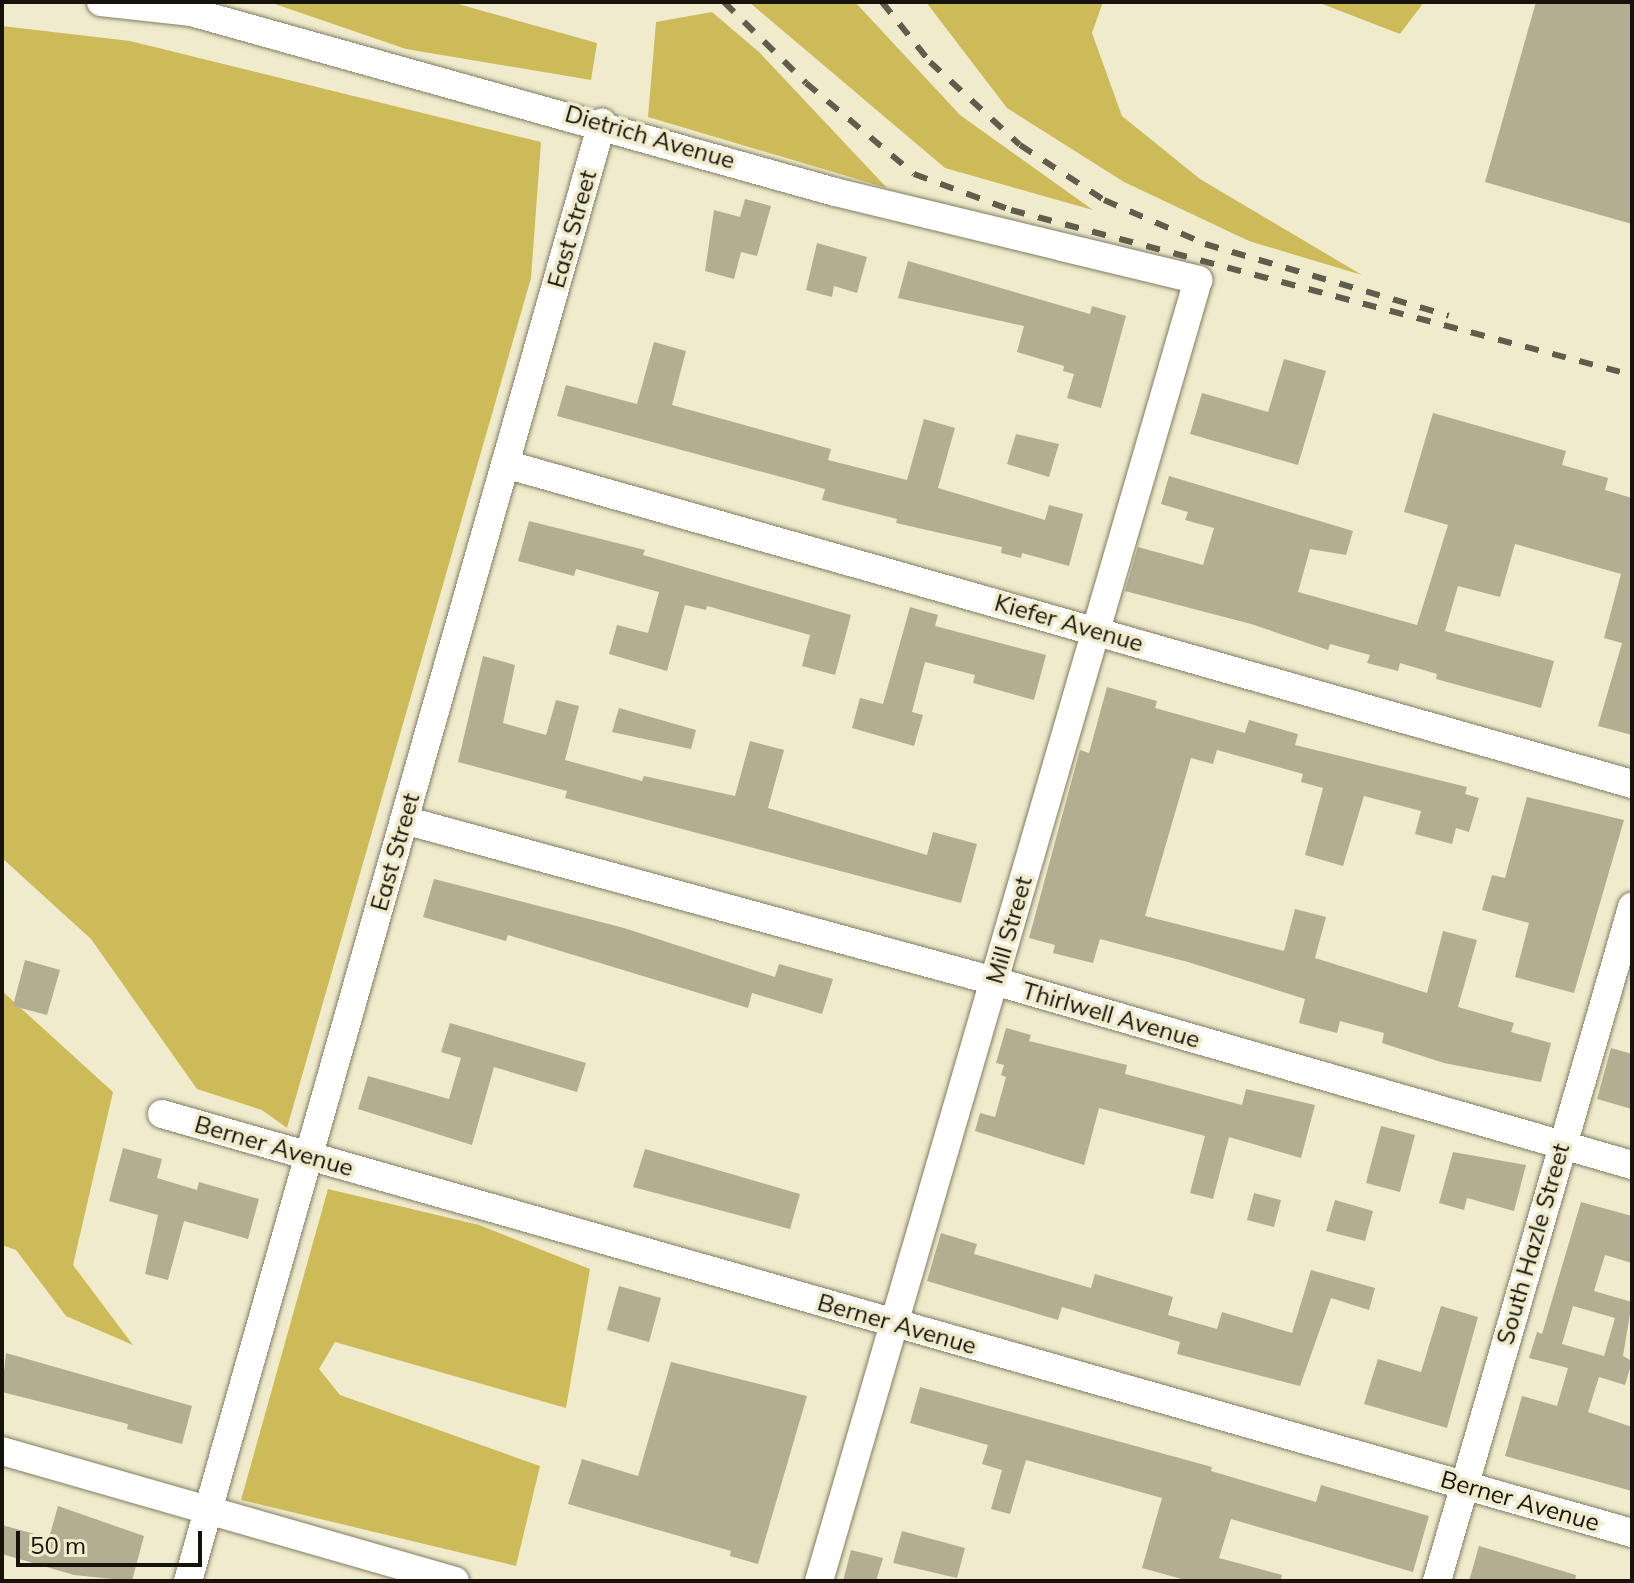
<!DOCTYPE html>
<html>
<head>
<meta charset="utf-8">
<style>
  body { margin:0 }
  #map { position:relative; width:1634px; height:1583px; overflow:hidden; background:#f0ebcd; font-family:Mulish,sans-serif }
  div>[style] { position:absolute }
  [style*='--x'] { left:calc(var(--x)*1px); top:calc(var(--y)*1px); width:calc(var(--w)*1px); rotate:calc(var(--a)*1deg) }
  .forest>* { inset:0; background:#cdbb59 }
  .building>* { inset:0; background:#b3ae92 }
  .roads { filter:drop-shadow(0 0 2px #827d62) drop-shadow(0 0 2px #827d62) }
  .minor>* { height:28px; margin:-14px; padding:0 14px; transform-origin:14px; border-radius:14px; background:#fff }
  .rail>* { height:6px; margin-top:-3px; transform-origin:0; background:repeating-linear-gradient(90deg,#605d4c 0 14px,transparent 0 28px) }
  span { translate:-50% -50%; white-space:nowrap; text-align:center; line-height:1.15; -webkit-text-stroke:7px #f0ebcd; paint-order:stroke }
  .street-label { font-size:24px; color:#16140a }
  .frame { position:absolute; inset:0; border:4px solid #16140a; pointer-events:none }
  .scale { position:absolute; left:16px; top:1531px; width:186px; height:36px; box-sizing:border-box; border:4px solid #16140a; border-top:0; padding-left:10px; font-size:24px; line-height:28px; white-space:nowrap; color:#16140a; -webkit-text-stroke:6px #f0ebcd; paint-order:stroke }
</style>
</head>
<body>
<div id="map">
  <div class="forest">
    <div style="clip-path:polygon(269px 2px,451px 2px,597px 43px,591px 80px,406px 49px)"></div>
    <div style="clip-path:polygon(749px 2px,855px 2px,960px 115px,1093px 210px,945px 168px)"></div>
    <div style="clip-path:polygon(926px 2px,1103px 2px,1092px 33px,1122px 116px,1200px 179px,1362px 275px,1249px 241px,1124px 182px,1007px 108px)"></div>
    <div style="clip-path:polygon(1317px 2px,1424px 2px,1400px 34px)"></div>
    <div style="clip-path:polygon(712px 12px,759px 52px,887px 188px,648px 117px,656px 22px)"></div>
    <div style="clip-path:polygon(2px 26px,130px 41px,541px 142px,531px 278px,287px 1128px,262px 1110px,197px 1089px,91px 939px,2px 858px)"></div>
    <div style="clip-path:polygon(2px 991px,113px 1092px,73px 1265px,133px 1345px,66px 1316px,16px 1250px,2px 1245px)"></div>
    <div style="clip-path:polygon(328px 1189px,479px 1225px,590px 1269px,566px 1408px,335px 1342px,319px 1369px,340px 1395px,540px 1466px,516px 1566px,241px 1500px)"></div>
  </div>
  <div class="building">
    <div style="clip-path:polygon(1536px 2px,1632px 2px,1632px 224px,1485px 182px)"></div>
    <div style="clip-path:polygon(745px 199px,771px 206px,757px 256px,741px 252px,734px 279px,705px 271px,714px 210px,740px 217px)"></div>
    <div style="clip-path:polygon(817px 243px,867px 257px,857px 293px,834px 286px,832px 297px,806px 290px)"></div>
    <div style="clip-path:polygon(908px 261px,1090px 314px,1092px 306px,1126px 316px,1101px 408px,1067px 398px,1074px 374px,1063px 371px,1064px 366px,1017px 352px,1024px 326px,898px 298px)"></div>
    <div style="clip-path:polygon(654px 342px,686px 351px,672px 405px,831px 449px,828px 460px,907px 480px,924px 419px,955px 428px,938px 488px,1045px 520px,1049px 505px,1083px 514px,1069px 566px,1022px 553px,1021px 558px,1001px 553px,1002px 547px,896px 523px,897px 519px,822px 500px,825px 489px,557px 416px,566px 385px,637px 404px)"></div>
    <div style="clip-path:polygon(1284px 359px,1326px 371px,1298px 465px,1190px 434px,1202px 393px,1268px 412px)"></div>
    <div style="clip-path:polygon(1433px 413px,1566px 451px,1562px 465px,1608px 478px,1605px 490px,1632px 498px,1632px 735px,1598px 726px,1622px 643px,1604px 638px,1621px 574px,1515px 544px,1500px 597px,1458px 586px,1445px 631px,1554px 661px,1541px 708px,1436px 679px,1437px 674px,1400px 663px,1398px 671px,1367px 663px,1370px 655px,1330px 644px,1328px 650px,1251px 624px,1125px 591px,1138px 547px,1203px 565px,1214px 528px,1185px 520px,1188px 512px,1161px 504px,1169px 476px,1353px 531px,1346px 555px,1310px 549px,1298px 592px,1417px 625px,1448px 525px,1404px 512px)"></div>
    <div style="clip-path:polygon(1016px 434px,1059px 444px,1049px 477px,1007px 464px)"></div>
    <div style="clip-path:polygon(529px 521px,645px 550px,643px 555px,851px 615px,835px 675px,802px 666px,810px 635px,707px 606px,706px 610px,685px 605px,667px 671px,609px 654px,617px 625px,648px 633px,659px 592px,576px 569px,574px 576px,518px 561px)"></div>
    <div style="clip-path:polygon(910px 607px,938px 615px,935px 626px,1046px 655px,1034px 700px,973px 683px,975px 675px,925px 662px,912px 712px,923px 715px,914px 746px,852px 728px,860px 698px,883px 704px)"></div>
    <div style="clip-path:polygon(483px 656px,515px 665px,503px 723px,546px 735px,556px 700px,579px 706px,565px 760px,642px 781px,644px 776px,735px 796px,750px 741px,784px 750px,768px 808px,927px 855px,933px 832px,977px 844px,961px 903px,565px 798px,567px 791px,458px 762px)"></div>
    <div style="clip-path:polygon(1107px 687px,1157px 701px,1155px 708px,1245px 733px,1249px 720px,1298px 734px,1295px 745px,1467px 787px,1465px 794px,1479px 798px,1469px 832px,1456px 828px,1452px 844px,1415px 834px,1421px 811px,1364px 796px,1343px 866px,1305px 855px,1323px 788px,1301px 782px,1303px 774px,1217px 750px,1213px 764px,1191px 758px,1145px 916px,1284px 951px,1295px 909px,1326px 917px,1315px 958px,1427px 993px,1443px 931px,1477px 940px,1458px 1007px,1514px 1023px,1511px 1032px,1551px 1043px,1541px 1082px,1444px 1063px,1382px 1043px,1384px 1033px,1340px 1021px,1337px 1033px,1299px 1023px,1305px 999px,1188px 962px,1100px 939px,1093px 963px,1053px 953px,1055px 945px,1029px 938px,1080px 750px,1089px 753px)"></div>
    <div style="clip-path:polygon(619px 708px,696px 730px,691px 749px,612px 732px)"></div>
    <div style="clip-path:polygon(1527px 797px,1624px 820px,1574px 993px,1515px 977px,1529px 923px,1482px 910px,1492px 875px,1505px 878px)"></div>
    <div style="clip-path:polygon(434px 879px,624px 928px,775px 977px,779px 964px,833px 979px,822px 1014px,752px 993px,748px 1008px,508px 935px,506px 941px,423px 917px)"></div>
    <div style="clip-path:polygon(25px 960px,60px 970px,47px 1015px,13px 1006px)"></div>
    <div style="clip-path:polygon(450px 1023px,586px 1063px,577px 1092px,494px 1067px,472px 1145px,358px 1109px,368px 1076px,449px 1099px,461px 1058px,441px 1052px)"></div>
    <div style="clip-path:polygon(1006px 1028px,1031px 1035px,1029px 1041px,1127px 1065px,1125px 1074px,1242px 1105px,1246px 1089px,1315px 1105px,1301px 1158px,1229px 1137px,1213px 1199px,1190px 1193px,1205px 1136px,1099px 1108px,1084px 1165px,975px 1131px,980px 1113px,995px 1117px,1006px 1077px,1001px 1075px,1004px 1065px,996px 1063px)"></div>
    <div style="clip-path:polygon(1611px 1048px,1632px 1054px,1632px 1109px,1597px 1099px)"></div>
    <div style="clip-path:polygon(1381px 1126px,1415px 1135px,1400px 1192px,1366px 1183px)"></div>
    <div style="clip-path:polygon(123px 1148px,162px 1159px,157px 1178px,197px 1190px,199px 1182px,259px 1199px,248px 1239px,184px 1221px,168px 1280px,145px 1274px,158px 1215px,109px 1201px)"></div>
    <div style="clip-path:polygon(645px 1149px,800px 1194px,790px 1229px,633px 1187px)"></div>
    <div style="clip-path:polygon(1453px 1152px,1526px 1165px,1514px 1211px,1467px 1198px,1464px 1210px,1439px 1203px)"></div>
    <div style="clip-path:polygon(1254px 1193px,1281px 1200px,1274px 1227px,1247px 1220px)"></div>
    <div style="clip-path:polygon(1335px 1200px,1373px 1211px,1365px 1241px,1326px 1231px)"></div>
    <div style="clip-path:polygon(evenodd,1581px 1202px,1632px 1216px,1632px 1263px,1605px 1255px,1594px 1291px,1632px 1302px,1623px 1356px,1632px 1361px,1625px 1385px,1599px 1377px,1588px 1412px,1632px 1427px,1632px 1491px,1505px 1456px,1522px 1396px,1557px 1406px,1568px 1368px,1529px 1358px,1537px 1332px,1542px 1334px,1581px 1202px,1573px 1306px,1615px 1318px,1604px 1356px,1562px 1344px,1573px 1306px)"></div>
    <div style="clip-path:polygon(941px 1233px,977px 1244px,974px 1254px,1091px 1288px,1095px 1274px,1173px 1297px,1168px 1315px,1217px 1329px,1222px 1312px,1292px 1333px,1311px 1270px,1375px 1288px,1369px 1310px,1331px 1298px,1300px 1386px,1177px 1354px,1180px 1342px,1062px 1307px,1058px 1320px,927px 1281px)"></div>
    <div style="clip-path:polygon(619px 1286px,661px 1298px,649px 1342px,607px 1330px)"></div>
    <div style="clip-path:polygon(1441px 1306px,1478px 1317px,1447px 1428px,1364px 1404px,1378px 1359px,1421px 1372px)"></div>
    <div style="clip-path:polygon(6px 1353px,192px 1406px,182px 1444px,127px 1429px,128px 1424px,2px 1392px)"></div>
    <div style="clip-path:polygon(671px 1362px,807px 1396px,758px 1564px,730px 1556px,731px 1551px,568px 1504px,582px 1459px,638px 1476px)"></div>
    <div style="clip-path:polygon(920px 1387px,1212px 1467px,1211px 1471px,1316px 1502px,1321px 1485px,1429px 1516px,1413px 1572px,1231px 1519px,1219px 1558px,1282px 1575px,1281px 1581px,1189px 1581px,1142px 1568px,1162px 1498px,1026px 1460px,1010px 1514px,991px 1509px,1002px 1470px,982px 1464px,988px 1445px,910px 1423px)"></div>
    <div style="clip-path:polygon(58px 1506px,144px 1536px,132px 1581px,74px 1575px,2px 1554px,2px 1525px,49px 1538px)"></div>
    <div style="clip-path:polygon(902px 1531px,965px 1548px,957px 1578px,893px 1563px)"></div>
    <div style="clip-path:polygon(1479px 1546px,1576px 1575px,1575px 1581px,1469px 1581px)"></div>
    <div style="clip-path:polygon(851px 1550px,883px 1558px,876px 1581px,843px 1581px)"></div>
  </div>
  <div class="roads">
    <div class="minor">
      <div style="--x:101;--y:2;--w:91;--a:6.3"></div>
      <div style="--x:191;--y:12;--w:669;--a:15.62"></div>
      <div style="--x:835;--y:192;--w:374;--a:13.6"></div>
      <div style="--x:1198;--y:280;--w:1355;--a:106.24"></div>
      <div style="--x:505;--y:464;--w:1172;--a:15.85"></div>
      <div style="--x:404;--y:820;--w:612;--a:15.26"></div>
      <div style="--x:994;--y:981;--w:664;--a:16.09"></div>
      <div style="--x:162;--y:1114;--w:1529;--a:15.91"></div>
      <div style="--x:2;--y:1451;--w:471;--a:16"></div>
      <div style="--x:188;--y:1581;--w:1516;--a:-74.15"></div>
      <div style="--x:1437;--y:1581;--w:702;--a:-73.86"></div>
    </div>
  </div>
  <div class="rail">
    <div style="--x:724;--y:2;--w:115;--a:44.6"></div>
    <div style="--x:806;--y:83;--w:141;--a:40.1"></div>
    <div style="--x:914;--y:174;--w:103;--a:20.4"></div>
    <div style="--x:1011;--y:210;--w:643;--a:14.88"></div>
    <div style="--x:882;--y:2;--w:77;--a:51.3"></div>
    <div style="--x:930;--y:62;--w:122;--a:42.7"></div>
    <div style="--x:1020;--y:145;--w:100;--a:33.2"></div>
    <div style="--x:1104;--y:200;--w:110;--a:23.5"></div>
    <div style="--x:1205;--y:244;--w:254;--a:16.4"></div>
  </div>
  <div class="street-label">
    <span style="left:650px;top:137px;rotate:16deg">Dietrich Avenue</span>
    <span style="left:572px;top:229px;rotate:-74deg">East Street</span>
    <span style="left:1069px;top:623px;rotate:16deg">Kiefer Avenue</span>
    <span style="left:395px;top:852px;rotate:-74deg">East Street</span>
    <span style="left:1009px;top:930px;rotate:-74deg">Mill Street</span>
    <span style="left:1111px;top:1015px;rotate:16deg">Thirlwell Avenue</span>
    <span style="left:274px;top:1146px;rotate:16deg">Berner Avenue</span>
    <span style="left:1533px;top:1244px;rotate:-74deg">South Hazle Street</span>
    <span style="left:897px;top:1324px;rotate:16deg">Berner Avenue</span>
    <span style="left:1520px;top:1501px;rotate:16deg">Berner Avenue</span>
  </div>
  <div class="frame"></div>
  <div class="scale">50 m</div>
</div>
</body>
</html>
